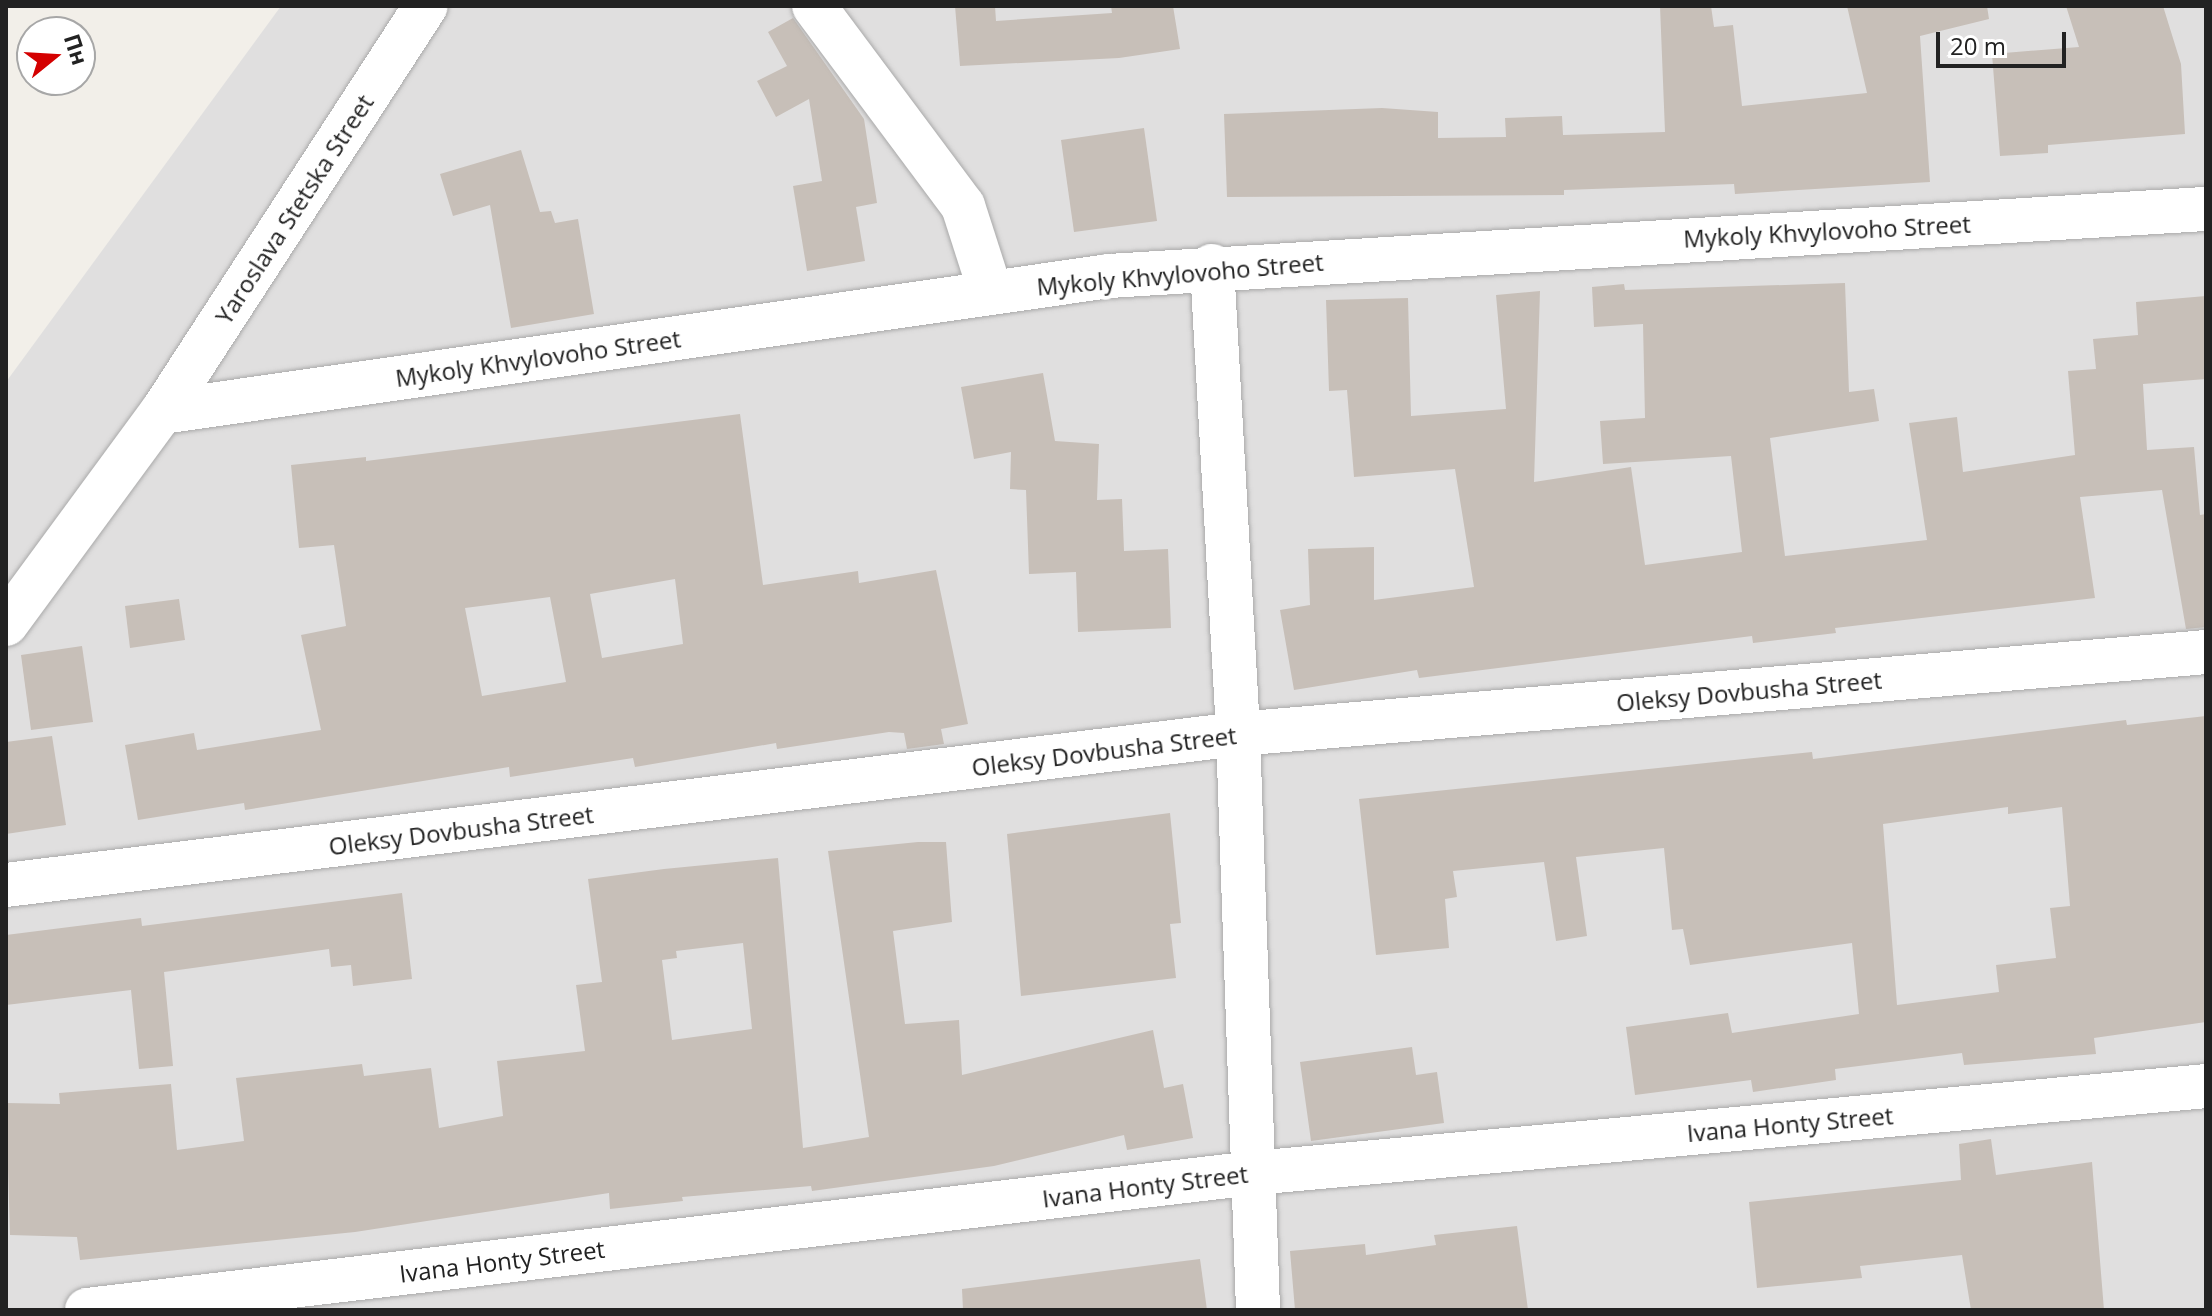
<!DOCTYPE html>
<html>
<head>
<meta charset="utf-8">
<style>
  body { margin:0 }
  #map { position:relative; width:2212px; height:1316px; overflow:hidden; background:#f2efe9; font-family:"Open Sans",sans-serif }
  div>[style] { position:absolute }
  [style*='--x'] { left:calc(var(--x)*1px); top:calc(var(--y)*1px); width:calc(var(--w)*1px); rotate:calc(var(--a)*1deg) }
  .residential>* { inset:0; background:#e0dfdf }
  .building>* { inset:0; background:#c7bfb8 }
  .roads { filter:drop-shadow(0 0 2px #a9a9a9) drop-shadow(0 0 2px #a9a9a9) }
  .minor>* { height:44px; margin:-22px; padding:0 22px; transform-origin:22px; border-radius:22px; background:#fff }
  span { translate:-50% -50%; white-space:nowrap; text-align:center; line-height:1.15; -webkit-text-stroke:8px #fff; paint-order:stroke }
  .street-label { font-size:24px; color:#222 }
  .frame { position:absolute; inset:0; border:8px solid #222; pointer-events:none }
  .north { position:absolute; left:16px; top:16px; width:80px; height:80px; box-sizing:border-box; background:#fff; border:2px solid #a7a7a7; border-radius:50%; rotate:72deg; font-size:22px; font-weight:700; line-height:32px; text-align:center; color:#222 }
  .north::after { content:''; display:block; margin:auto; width:28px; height:36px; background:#d40000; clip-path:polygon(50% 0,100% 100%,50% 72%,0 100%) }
  .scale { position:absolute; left:1936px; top:32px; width:130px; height:36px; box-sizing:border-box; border:4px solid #222; border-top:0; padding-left:10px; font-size:24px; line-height:28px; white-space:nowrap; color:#222; -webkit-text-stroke:6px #fff; paint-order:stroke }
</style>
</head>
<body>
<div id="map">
  <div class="residential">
    <div style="clip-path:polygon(281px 6px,2206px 6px,2206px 1310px,6px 1310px,6px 382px)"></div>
  </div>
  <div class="building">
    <div style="clip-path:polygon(955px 6px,995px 6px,996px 21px,1112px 13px,1111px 6px,1173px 6px,1180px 49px,1119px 58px,960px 66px)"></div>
    <div style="clip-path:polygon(1660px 6px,1711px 6px,1714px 27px,1733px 25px,1742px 106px,1867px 93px,1847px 6px,1987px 6px,1989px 19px,1920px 36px,1930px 182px,1735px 194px,1734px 184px,1564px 190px,1564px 195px,1227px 197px,1224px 114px,1382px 108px,1438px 112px,1438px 138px,1506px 137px,1505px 118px,1562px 116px,1563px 135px,1665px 132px)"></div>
    <div style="clip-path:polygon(2066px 6px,2163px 6px,2181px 64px,2185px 134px,2048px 145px,2048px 153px,2000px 156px,1992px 54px,2079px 47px)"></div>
    <div style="clip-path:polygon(793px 18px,864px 119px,877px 203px,856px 207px,865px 261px,807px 271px,793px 186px,822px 181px,809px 99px,776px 117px,757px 81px,787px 66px,768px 32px)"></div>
    <div style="clip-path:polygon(1144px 128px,1157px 221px,1074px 232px,1061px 140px)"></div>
    <div style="clip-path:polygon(521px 150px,540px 212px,551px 211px,555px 223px,578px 219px,594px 314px,511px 328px,490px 205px,453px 216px,440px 174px)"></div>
    <div style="clip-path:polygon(1845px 283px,1849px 392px,1874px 389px,1879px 421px,1770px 438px,1785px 556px,1927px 540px,1909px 423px,1957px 417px,1963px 472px,2075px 455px,2068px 371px,2096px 369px,2093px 339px,2138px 335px,2136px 302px,2206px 296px,2206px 379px,2143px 384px,2147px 450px,2194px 447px,2200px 515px,2206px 514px,2206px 627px,2186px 629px,2162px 490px,2080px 497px,2095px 598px,1835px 628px,1836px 633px,1753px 643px,1752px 636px,1419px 678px,1417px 670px,1294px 690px,1280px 610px,1310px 605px,1308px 549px,1374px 547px,1374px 600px,1474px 587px,1455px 469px,1354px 477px,1347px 390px,1329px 391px,1326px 300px,1408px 298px,1411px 416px,1506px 409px,1496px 295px,1540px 291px,1534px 482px,1631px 467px,1645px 565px,1742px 552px,1731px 456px,1603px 464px,1600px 421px,1645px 418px,1643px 324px,1594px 327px,1592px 287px,1624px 284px,1625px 290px)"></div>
    <div style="clip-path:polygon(1043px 373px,1055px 441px,1099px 444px,1097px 500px,1122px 499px,1124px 551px,1168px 549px,1171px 628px,1078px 632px,1076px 572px,1029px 574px,1026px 490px,1010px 489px,1011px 452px,974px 459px,961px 387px)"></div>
    <div style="clip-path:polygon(evenodd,740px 414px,763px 585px,858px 571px,859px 583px,936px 570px,968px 724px,941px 729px,944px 744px,907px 749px,904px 733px,889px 732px,777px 749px,776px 743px,635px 767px,633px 758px,510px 777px,509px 767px,245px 810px,244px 803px,138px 820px,125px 745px,194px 733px,197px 750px,321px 730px,301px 635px,346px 626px,334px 545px,299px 548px,291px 465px,366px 457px,366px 461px,740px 414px,675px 579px,683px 644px,602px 658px,590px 594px,675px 579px,740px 414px,550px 597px,566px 682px,482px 696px,465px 608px,550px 597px)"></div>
    <div style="clip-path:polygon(179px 599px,185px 640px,130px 648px,125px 606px)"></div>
    <div style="clip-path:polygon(82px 646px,93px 722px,31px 730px,21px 655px)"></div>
    <div style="clip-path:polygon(evenodd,2206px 716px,2206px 1022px,2094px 1038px,2096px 1054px,1964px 1065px,1962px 1053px,1835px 1069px,1836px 1080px,1753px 1092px,1751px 1080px,1635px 1095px,1626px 1027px,1728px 1013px,1732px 1033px,1859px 1014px,1852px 943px,1690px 965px,1683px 929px,1672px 930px,1664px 848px,1576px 857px,1587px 936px,1556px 941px,1544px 862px,1453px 871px,1457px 897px,1445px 899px,1449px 948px,1376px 955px,1359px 799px,1812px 752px,1813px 759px,2126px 720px,2127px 725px,2206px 716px,2008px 807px,2008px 814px,2062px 807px,2070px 906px,2050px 908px,2056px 958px,1996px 965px,1999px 992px,1897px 1005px,1883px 824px,2008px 807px)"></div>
    <div style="clip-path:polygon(52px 736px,66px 825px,6px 834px,6px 742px)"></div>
    <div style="clip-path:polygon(1170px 813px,1181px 923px,1170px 924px,1176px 978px,1021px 996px,1007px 834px)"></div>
    <div style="clip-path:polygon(evenodd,918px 842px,946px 842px,952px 922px,893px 931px,905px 1024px,959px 1020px,962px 1075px,1153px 1030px,1164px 1088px,1183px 1084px,1193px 1138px,1127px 1150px,1124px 1135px,994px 1166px,812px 1191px,811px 1186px,682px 1197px,683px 1201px,610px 1209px,609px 1193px,355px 1232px,80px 1260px,77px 1237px,10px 1235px,6px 1103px,60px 1104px,59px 1093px,171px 1084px,177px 1150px,244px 1141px,236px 1078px,362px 1064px,364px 1076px,431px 1068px,439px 1128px,503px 1116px,497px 1061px,585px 1051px,576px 985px,602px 982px,588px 879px,664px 869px,778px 858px,803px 1148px,869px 1137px,828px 851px,918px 842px,743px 943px,752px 1029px,672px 1040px,662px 960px,677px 958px,676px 951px,743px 943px)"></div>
    <div style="clip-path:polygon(402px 893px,412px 979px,353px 986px,351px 965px,331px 967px,329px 949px,164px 972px,173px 1066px,139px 1069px,131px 990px,6px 1005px,6px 935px,141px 918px,142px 926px)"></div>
    <div style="clip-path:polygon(1412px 1047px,1416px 1075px,1437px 1072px,1444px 1123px,1311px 1141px,1300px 1062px)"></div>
    <div style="clip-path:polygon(1991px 1139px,1996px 1175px,2092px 1162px,2104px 1310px,1971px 1310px,1962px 1255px,1860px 1266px,1862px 1278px,1757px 1288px,1749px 1202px,1961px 1180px,1959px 1144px)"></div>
    <div style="clip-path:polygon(1517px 1226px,1528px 1310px,1295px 1310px,1290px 1251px,1365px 1244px,1366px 1255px,1436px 1245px,1434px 1235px)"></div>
    <div style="clip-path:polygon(1200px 1259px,1207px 1310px,963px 1310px,962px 1289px)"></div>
  </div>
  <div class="roads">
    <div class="minor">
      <div style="--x:814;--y:6;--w:249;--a:53.3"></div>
      <div style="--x:963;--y:206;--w:91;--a:72.2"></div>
      <div style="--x:1212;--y:266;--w:469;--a:86.8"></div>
      <div style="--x:1238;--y:734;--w:576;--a:88.01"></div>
      <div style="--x:162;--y:412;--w:957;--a:-8.17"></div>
      <div style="--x:1109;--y:276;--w:1099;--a:-3.5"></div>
      <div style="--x:6;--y:624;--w:263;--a:-53.7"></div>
      <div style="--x:162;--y:412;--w:484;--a:-57"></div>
      <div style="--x:6;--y:885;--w:1241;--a:-6.99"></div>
      <div style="--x:1238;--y:734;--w:971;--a:-4.84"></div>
      <div style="--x:87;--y:1310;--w:1175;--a:-6.7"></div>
      <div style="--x:1254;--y:1173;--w:956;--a:-5.22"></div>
    </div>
  </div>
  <div class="street-label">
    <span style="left:294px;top:209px;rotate:-57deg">Yaroslava Stetska Street</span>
    <span style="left:1827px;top:231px;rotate:-3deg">Mykoly Khvylovoho Street</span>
    <span style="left:1180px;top:274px;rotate:-5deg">Mykoly Khvylovoho Street</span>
    <span style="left:538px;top:358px;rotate:-8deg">Mykoly Khvylovoho Street</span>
    <span style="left:1749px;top:691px;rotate:-5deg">Oleksy Dovbusha Street</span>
    <span style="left:1104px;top:751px;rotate:-7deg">Oleksy Dovbusha Street</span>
    <span style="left:461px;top:830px;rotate:-7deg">Oleksy Dovbusha Street</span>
    <span style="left:1790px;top:1124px;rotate:-5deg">Ivana Honty Street</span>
    <span style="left:1145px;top:1186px;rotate:-7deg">Ivana Honty Street</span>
    <span style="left:502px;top:1261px;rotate:-7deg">Ivana Honty Street</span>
  </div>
  <div class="frame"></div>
  <div class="north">Пн</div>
  <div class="scale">20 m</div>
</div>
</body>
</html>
